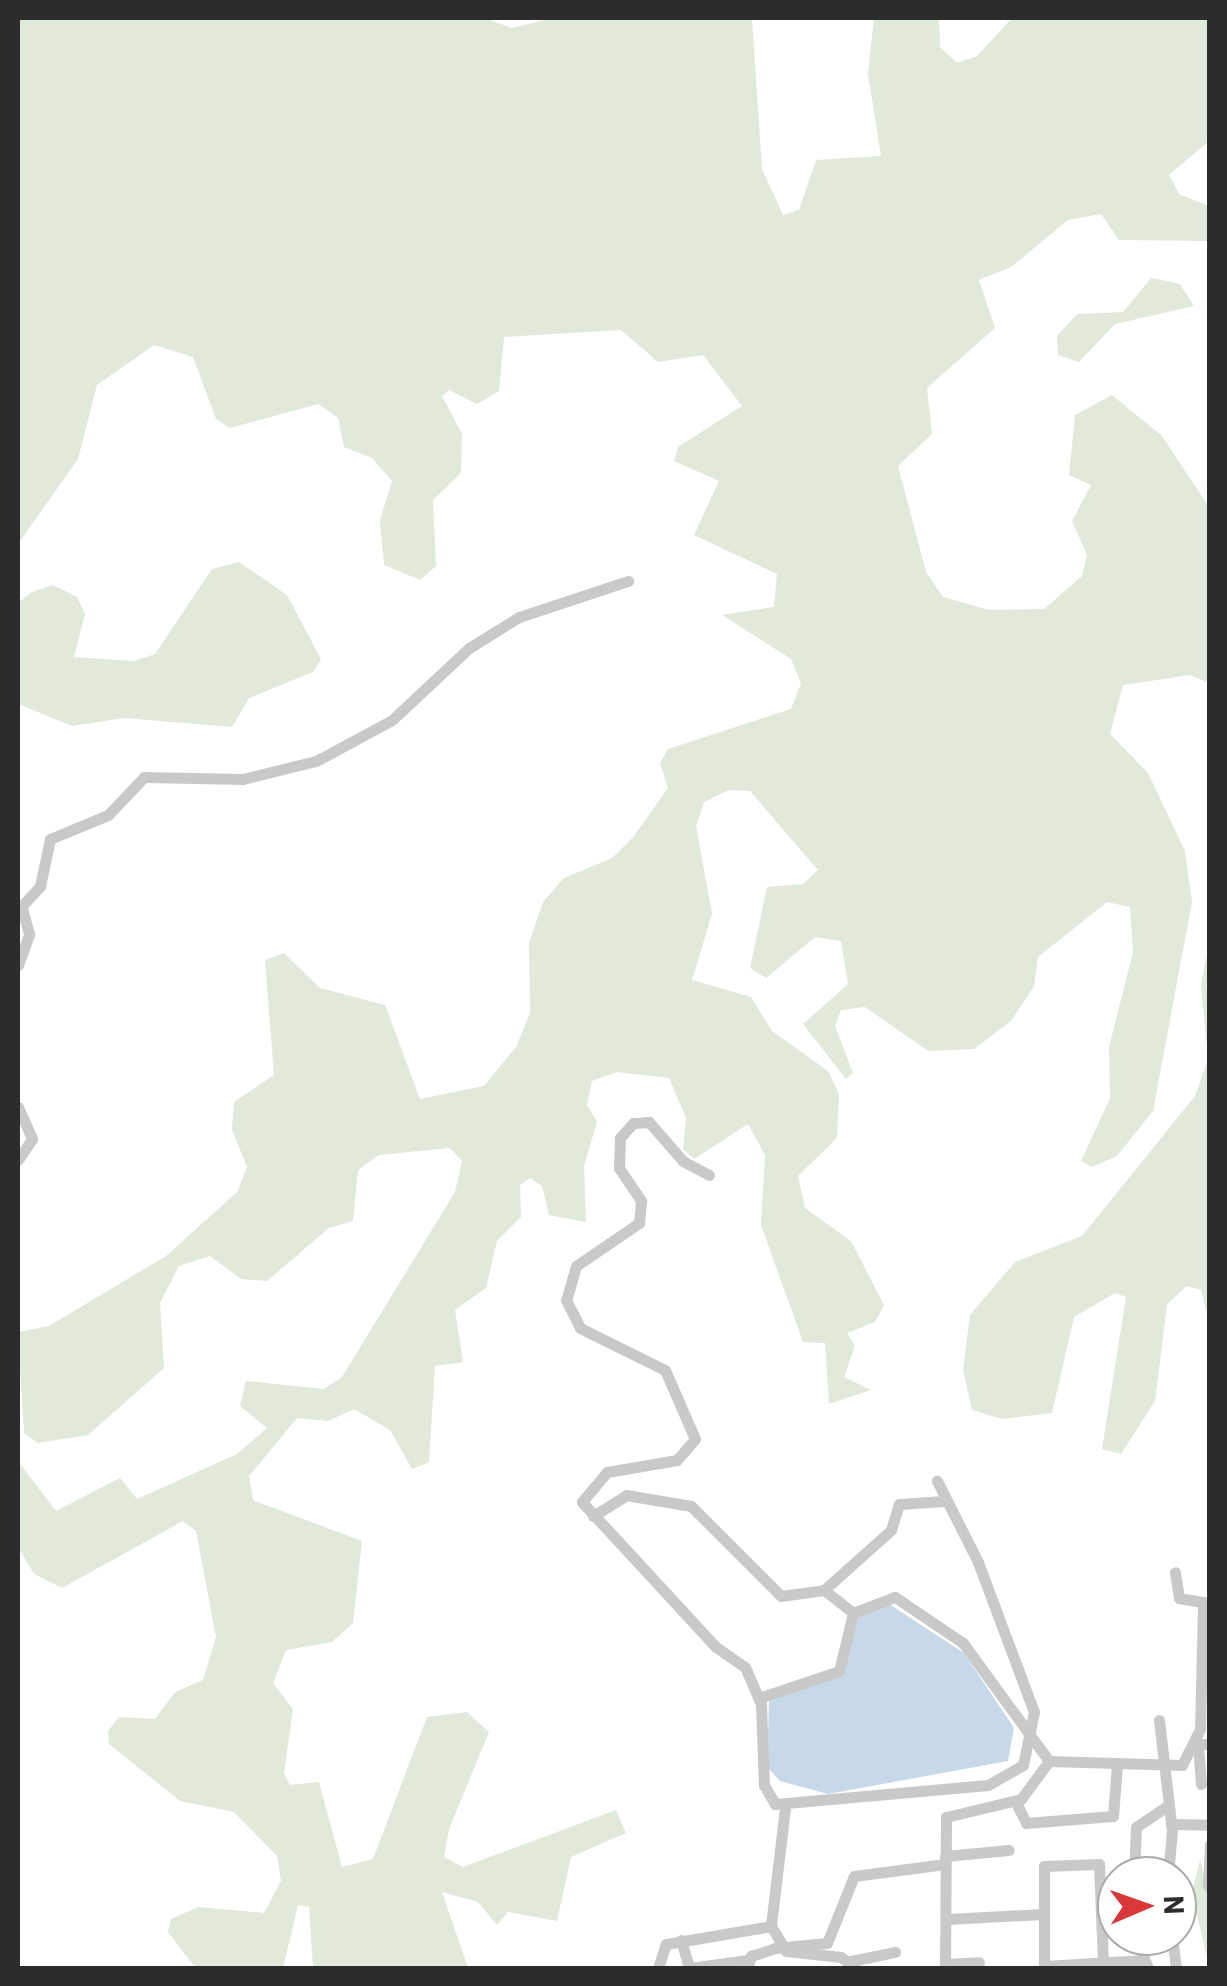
<!DOCTYPE html>
<html>
<head>
<meta charset="utf-8">
<style>
  body { margin:0 }
  #map { position:relative; width:1227px; height:1986px; overflow:hidden; background:#fff; font-family:Barlow,sans-serif }
  div>[style] { position:absolute }
  [style*='--x'] { left:calc(var(--x)*1px); top:calc(var(--y)*1px); width:calc(var(--w)*1px); rotate:calc(var(--a)*1deg) }
  .green>* { inset:0; background:#e1e9da }
  .water>* { inset:0; background:#c7d9e8 }
  .minor>* { height:11px; margin:-5.5px; padding:0 5.5px; transform-origin:5.5px; border-radius:5.5px; background:#c9c9c9 }
  span { translate:-50% -50%; white-space:nowrap; text-align:center; line-height:1.15; -webkit-text-stroke:10px #fff; paint-order:stroke }
  .frame { position:absolute; inset:0; border:20px solid #2c2c2c; pointer-events:none }
  .north { position:absolute; left:1097px; top:1856px; width:100px; height:100px; box-sizing:border-box; background:#fff; border:2px solid #ababab; border-radius:50%; rotate:88deg; font-size:28px; font-weight:700; line-height:40px; text-align:center; color:#2c2c2c }
  .north::after { content:''; display:block; margin:auto; width:35px; height:45px; background:#da3838; clip-path:polygon(50% 0,100% 100%,50% 72%,0 100%) }
</style>
</head>
<body>
<div id="map">
  <div class="green">
    <div style="clip-path:polygon(18px 18px,485px 18px,512px 28px,552px 18px,752px 18px,762px 169px,783px 215px,799px 210px,816px 160px,881px 156px,868px 74px,874px 18px,939px 18px,940px 47px,957px 63px,977px 56px,1012px 18px,1209px 20px,1209px 141px,1169px 175px,1179px 194px,1209px 206px,1209px 241px,1119px 240px,1101px 214px,1068px 220px,1011px 267px,979px 280px,995px 328px,927px 388px,932px 434px,898px 466px,926px 572px,943px 597px,989px 610px,1044px 609px,1082px 576px,1087px 555px,1072px 521px,1091px 485px,1069px 475px,1075px 415px,1112px 395px,1162px 436px,1209px 507px,1209px 683px,1190px 675px,1123px 685px,1110px 734px,1148px 773px,1185px 851px,1192px 902px,1153px 1111px,1117px 1156px,1092px 1167px,1081px 1161px,1110px 1098px,1109px 1047px,1133px 952px,1130px 907px,1107px 902px,1038px 957px,1034px 986px,1011px 1021px,974px 1049px,928px 1051px,865px 1007px,841px 1010px,835px 1026px,853px 1073px,846px 1079px,803px 1024px,848px 984px,841px 941px,815px 937px,766px 978px,750px 968px,767px 887px,803px 884px,818px 870px,750px 791px,729px 790px,704px 802px,696px 826px,712px 914px,692px 980px,751px 997px,772px 1031px,828px 1071px,839px 1094px,837px 1138px,798px 1176px,805px 1208px,851px 1241px,884px 1305px,875px 1322px,847px 1333px,855px 1346px,844px 1377px,871px 1390px,829px 1404px,825px 1343px,803px 1342px,761px 1225px,765px 1155px,748px 1124px,694px 1159px,683px 1149px,686px 1118px,669px 1078px,617px 1072px,592px 1081px,587px 1105px,597px 1122px,584px 1166px,586px 1222px,549px 1215px,542px 1186px,530px 1178px,520px 1185px,521px 1217px,497px 1241px,486px 1288px,455px 1310px,463px 1362px,435px 1366px,429px 1462px,412px 1469px,390px 1430px,354px 1409px,328px 1421px,297px 1418px,249px 1476px,253px 1500px,362px 1541px,353px 1623px,332px 1642px,286px 1650px,273px 1683px,293px 1709px,284px 1773px,290px 1785px,319px 1782px,342px 1867px,373px 1859px,427px 1717px,467px 1712px,489px 1732px,449px 1829px,444px 1857px,463px 1867px,616px 1810px,626px 1833px,571px 1857px,557px 1921px,508px 1912px,497px 1925px,478px 1902px,442px 1892px,468px 1968px,313px 1968px,309px 1907px,298px 1905px,283px 1968px,194px 1966px,168px 1932px,171px 1919px,198px 1907px,264px 1913px,281px 1881px,277px 1856px,234px 1812px,180px 1801px,109px 1744px,108px 1731px,119px 1717px,155px 1719px,175px 1692px,203px 1680px,216px 1637px,196px 1531px,183px 1521px,62px 1588px,34px 1574px,18px 1547px,18px 1461px,56px 1511px,120px 1478px,137px 1499px,237px 1454px,267px 1428px,240px 1406px,246px 1381px,324px 1389px,342px 1377px,455px 1192px,462px 1161px,450px 1148px,379px 1155px,358px 1170px,353px 1221px,329px 1228px,267px 1281px,241px 1279px,210px 1256px,179px 1266px,160px 1303px,164px 1368px,88px 1435px,38px 1443px,24px 1433px,18px 1332px,49px 1326px,166px 1256px,237px 1192px,247px 1167px,232px 1130px,234px 1102px,274px 1075px,265px 960px,284px 953px,320px 988px,385px 1005px,420px 1099px,484px 1086px,516px 1047px,530px 1013px,529px 943px,543px 902px,564px 878px,612px 858px,634px 836px,668px 788px,660px 763px,668px 749px,791px 709px,801px 683px,791px 659px,722px 615px,774px 607px,777px 574px,694px 535px,719px 481px,674px 461px,678px 447px,742px 406px,703px 355px,658px 362px,621px 330px,504px 337px,499px 391px,477px 404px,449px 390px,442px 396px,462px 434px,461px 473px,433px 500px,436px 566px,420px 580px,384px 565px,380px 520px,392px 481px,372px 458px,344px 447px,338px 418px,318px 404px,230px 428px,216px 419px,193px 357px,154px 345px,97px 385px,78px 459px,18px 544px)"></div>
    <div style="clip-path:polygon(1151px 278px,1180px 284px,1194px 306px,1115px 324px,1079px 362px,1058px 355px,1057px 336px,1077px 314px,1123px 312px)"></div>
    <div style="clip-path:polygon(239px 562px,287px 595px,321px 659px,313px 672px,249px 698px,232px 727px,124px 718px,72px 726px,18px 704px,18px 603px,32px 592px,53px 585px,77px 597px,85px 614px,74px 657px,134px 661px,155px 654px,212px 569px)"></div>
    <div style="clip-path:polygon(1209px 944px,1209px 1320px,1201px 1290px,1187px 1286px,1167px 1304px,1155px 1401px,1121px 1454px,1102px 1449px,1126px 1297px,1115px 1293px,1074px 1317px,1052px 1413px,1002px 1419px,972px 1410px,963px 1370px,970px 1315px,1015px 1262px,1082px 1236px,1195px 1096px,1208px 1060px,1201px 985px)"></div>
    <div style="clip-path:polygon(1200px 1860px,1210px 1898px,1209px 1967px,1192px 1893px)"></div>
  </div>
  <div class="water">
    <div style="clip-path:polygon(889px 1604px,964px 1653px,1014px 1728px,1008px 1761px,828px 1794px,780px 1781px,767px 1767px,769px 1701px,842px 1674px,859px 1616px)"></div>
  </div>
  <div class="minor">
    <div style="--x:18;--y:910;--w:33;--a:-47"></div>
    <div style="--x:40;--y:886;--w:48;--a:-78"></div>
    <div style="--x:50;--y:839;--w:63;--a:-22.5"></div>
    <div style="--x:108;--y:815;--w:52;--a:-46.5"></div>
    <div style="--x:144;--y:777;--w:99;--a:1.2"></div>
    <div style="--x:243;--y:779;--w:75;--a:-13.9"></div>
    <div style="--x:316;--y:761;--w:86;--a:-28.3"></div>
    <div style="--x:392;--y:720;--w:105;--a:-43.1"></div>
    <div style="--x:469;--y:648;--w:59;--a:-31.8"></div>
    <div style="--x:519;--y:617;--w:115;--a:-18.3"></div>
    <div style="--x:18;--y:965;--w:33;--a:-70"></div>
    <div style="--x:29;--y:934;--w:28;--a:-105"></div>
    <div style="--x:18;--y:1107;--w:35;--a:66"></div>
    <div style="--x:32;--y:1139;--w:25;--a:124"></div>
    <div style="--x:709;--y:1175;--w:30;--a:-152"></div>
    <div style="--x:683;--y:1161;--w:52;--a:-131.1"></div>
    <div style="--x:649;--y:1122;--w:16;--a:176"></div>
    <div style="--x:633;--y:1123;--w:20;--a:131"></div>
    <div style="--x:620;--y:1138;--w:30;--a:92"></div>
    <div style="--x:619;--y:1168;--w:40;--a:56"></div>
    <div style="--x:641;--y:1201;--w:22;--a:95"></div>
    <div style="--x:639;--y:1223;--w:76;--a:145.7"></div>
    <div style="--x:576;--y:1266;--w:35;--a:106"></div>
    <div style="--x:566;--y:1300;--w:31;--a:63"></div>
    <div style="--x:580;--y:1328;--w:95;--a:26.3"></div>
    <div style="--x:665;--y:1370;--w:75;--a:66.5"></div>
    <div style="--x:695;--y:1439;--w:28;--a:131"></div>
    <div style="--x:677;--y:1460;--w:71;--a:170.3"></div>
    <div style="--x:607;--y:1472;--w:39;--a:130"></div>
    <div style="--x:582;--y:1502;--w:197;--a:47.3"></div>
    <div style="--x:716;--y:1647;--w:35;--a:35"></div>
    <div style="--x:745;--y:1667;--w:40;--a:66.6"></div>
    <div style="--x:761;--y:1704;--w:81;--a:87.9"></div>
    <div style="--x:764;--y:1785;--w:22;--a:60"></div>
    <div style="--x:775;--y:1804;--w:214;--a:-5.1"></div>
    <div style="--x:988;--y:1785;--w:40;--a:-29.7"></div>
    <div style="--x:1023;--y:1765;--w:54;--a:-78.3"></div>
    <div style="--x:1034;--y:1712;--w:160;--a:-110.5"></div>
    <div style="--x:978;--y:1562;--w:91;--a:-116.8"></div>
    <div style="--x:593;--y:1516;--w:39;--a:-32"></div>
    <div style="--x:626;--y:1495;--w:66;--a:9.6"></div>
    <div style="--x:691;--y:1506;--w:127;--a:45"></div>
    <div style="--x:781;--y:1596;--w:43;--a:-7.9"></div>
    <div style="--x:824;--y:1590;--w:90;--a:-41.8"></div>
    <div style="--x:891;--y:1530;--w:27;--a:-73"></div>
    <div style="--x:899;--y:1504;--w:45;--a:-3.8"></div>
    <div style="--x:824;--y:1590;--w:37;--a:38"></div>
    <div style="--x:759;--y:1698;--w:84;--a:-18.6"></div>
    <div style="--x:839;--y:1671;--w:60;--a:-76.4"></div>
    <div style="--x:853;--y:1613;--w:45;--a:-20.9"></div>
    <div style="--x:895;--y:1597;--w:82;--a:34.1"></div>
    <div style="--x:963;--y:1643;--w:146;--a:53.9"></div>
    <div style="--x:1049;--y:1761;--w:133;--a:1.7"></div>
    <div style="--x:1182;--y:1765;--w:40;--a:-63.4"></div>
    <div style="--x:1200;--y:1729;--w:127;--a:-88.6"></div>
    <div style="--x:1203;--y:1602;--w:24;--a:-171"></div>
    <div style="--x:1179;--y:1598;--w:26;--a:-99"></div>
    <div style="--x:1159;--y:1720;--w:111;--a:83.3"></div>
    <div style="--x:1172;--y:1830;--w:46;--a:95"></div>
    <div style="--x:1201;--y:1784;--w:40;--a:-94.3"></div>
    <div style="--x:1198;--y:1744;--w:12;--a:0"></div>
    <div style="--x:1015;--y:1801;--w:25;--a:63"></div>
    <div style="--x:1026;--y:1823;--w:87;--a:-4.6"></div>
    <div style="--x:1113;--y:1816;--w:51;--a:-85.5"></div>
    <div style="--x:785;--y:1808;--w:119;--a:96.8"></div>
    <div style="--x:771;--y:1926;--w:29;--a:59"></div>
    <div style="--x:786;--y:1951;--w:55;--a:6.2"></div>
    <div style="--x:841;--y:1957;--w:18;--a:38"></div>
    <div style="--x:1171;--y:1824;--w:39;--a:1"></div>
    <div style="--x:945;--y:1856;--w:64;--a:-5.4"></div>
    <div style="--x:1134;--y:1876;--w:49;--a:-87.7"></div>
    <div style="--x:1136;--y:1827;--w:36;--a:-34"></div>
    <div style="--x:1208;--y:1886;--w:42;--a:-87.3"></div>
    <div style="--x:947;--y:1919;--w:96;--a:-3"></div>
    <div style="--x:1135;--y:1936;--w:35;--a:68"></div>
    <div style="--x:1172;--y:1936;--w:32;--a:83"></div>
    <div style="--x:681;--y:1940;--w:29;--a:74"></div>
    <div style="--x:851;--y:1961;--w:45;--a:-11.6"></div>
    <div style="--x:945;--y:1964;--w:34;--a:-3"></div>
    <div style="--x:1045;--y:1966;--w:99;--a:-3.5"></div>
    <div style="--x:658;--y:1968;--w:25;--a:-72"></div>
    <div style="--x:666;--y:1944;--w:107;--a:-9.7"></div>
    <div style="--x:689;--y:1968;--w:60;--a:-7.7"></div>
    <div style="--x:747;--y:1968;--w:13;--a:-72"></div>
    <div style="--x:751;--y:1956;--w:25;--a:-18"></div>
    <div style="--x:775;--y:1948;--w:52;--a:-5.5"></div>
    <div style="--x:827;--y:1943;--w:72;--a:-68.1"></div>
    <div style="--x:854;--y:1876;--w:92;--a:-7.5"></div>
    <div style="--x:945;--y:1968;--w:151;--a:-89.6"></div>
    <div style="--x:946;--y:1817;--w:77;--a:-13.5"></div>
    <div style="--x:1021;--y:1799;--w:47;--a:-53.6"></div>
    <div style="--x:1044;--y:1968;--w:102;--a:-90"></div>
    <div style="--x:1044;--y:1866;--w:55;--a:-2.1"></div>
    <div style="--x:1099;--y:1864;--w:99;--a:87.7"></div>
  </div>
  <div class="frame"></div>
  <div class="north">N</div>
</div>
</body>
</html>
